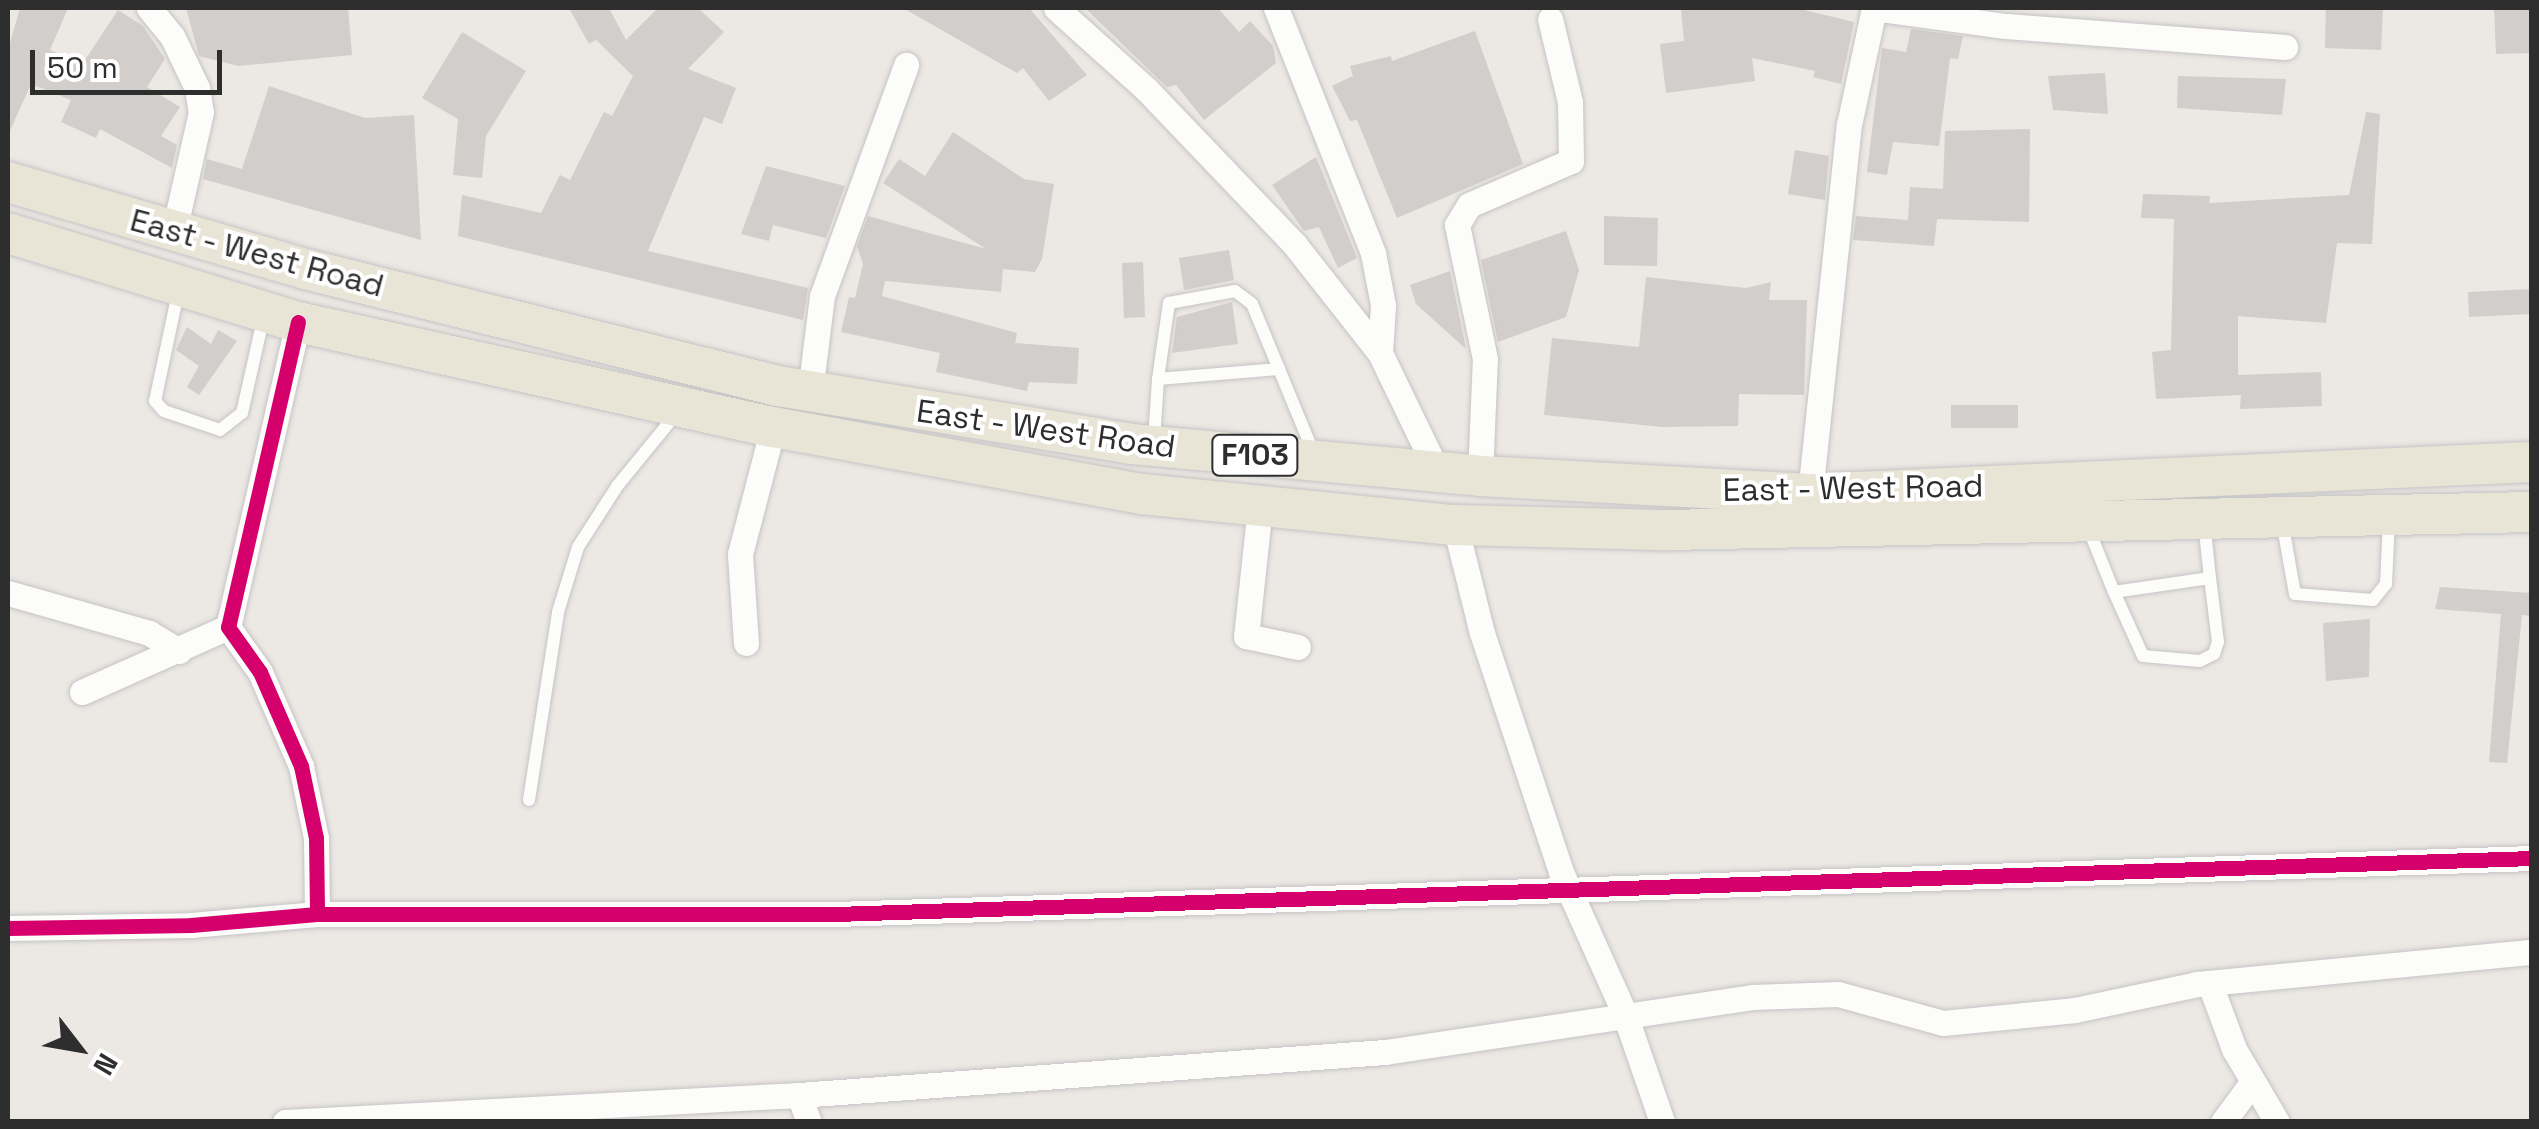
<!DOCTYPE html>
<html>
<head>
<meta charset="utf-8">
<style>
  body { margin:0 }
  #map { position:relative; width:2539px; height:1129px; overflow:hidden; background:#ece8e4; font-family:"Space Grotesk",sans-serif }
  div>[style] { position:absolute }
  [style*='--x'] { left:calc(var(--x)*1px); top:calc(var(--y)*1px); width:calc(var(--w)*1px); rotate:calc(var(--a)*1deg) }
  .building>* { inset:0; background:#d1cecb }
  .roads { filter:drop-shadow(0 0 2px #c5c4c5) drop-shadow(0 0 2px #c5c4c5) }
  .lane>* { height:12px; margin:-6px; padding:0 6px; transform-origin:6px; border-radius:6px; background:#fcfcfb }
  .street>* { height:25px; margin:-12.5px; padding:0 12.5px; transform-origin:12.5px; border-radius:12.5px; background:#fcfcfb }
  .primary>* { height:40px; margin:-20px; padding:0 20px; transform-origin:20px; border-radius:20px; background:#e8e4d6 }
  .cycleway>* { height:15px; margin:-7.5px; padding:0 7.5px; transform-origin:7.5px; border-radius:7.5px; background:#d6006c }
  span { translate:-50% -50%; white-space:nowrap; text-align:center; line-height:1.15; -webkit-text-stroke:8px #fff; paint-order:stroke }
  .shield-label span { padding:2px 8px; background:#fff; border:2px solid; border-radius:8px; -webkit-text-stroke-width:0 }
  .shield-label { font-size:30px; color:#2e2e2e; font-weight:700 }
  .street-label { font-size:32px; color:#2e2e2e }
  .frame { position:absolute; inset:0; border:10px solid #2e2e2e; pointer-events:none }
  .north { position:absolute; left:30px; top:999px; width:100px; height:100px; -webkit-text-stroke:8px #fff; paint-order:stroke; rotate:121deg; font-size:28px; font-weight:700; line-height:40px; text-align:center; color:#2e2e2e }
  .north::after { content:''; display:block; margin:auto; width:35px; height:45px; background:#2e2e2e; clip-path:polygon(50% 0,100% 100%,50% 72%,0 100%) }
  .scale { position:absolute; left:30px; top:50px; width:192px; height:45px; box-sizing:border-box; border:5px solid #2e2e2e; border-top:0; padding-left:12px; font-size:30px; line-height:35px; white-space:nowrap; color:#2e2e2e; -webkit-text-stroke:8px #fff; paint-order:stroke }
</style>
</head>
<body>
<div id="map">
  <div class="building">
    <div style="clip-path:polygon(20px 8px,68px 8px,50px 50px,83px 63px,118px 10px,143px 26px,165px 59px,147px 87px,180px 107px,161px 136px,177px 145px,172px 168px,100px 129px,96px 138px,61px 122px,71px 100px,31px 84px,8px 135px,8px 50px)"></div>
    <div style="clip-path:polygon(186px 8px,348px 8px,352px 55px,238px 66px,199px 56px)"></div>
    <div style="clip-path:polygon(569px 8px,609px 8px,626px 40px,658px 8px,698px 8px,724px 32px,688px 69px,736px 88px,722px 124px,704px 117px,648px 251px,808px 288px,803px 320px,458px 236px,462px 195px,541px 213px,560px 175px,570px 180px,604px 112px,612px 116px,633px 76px,596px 40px,589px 44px)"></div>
    <div style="clip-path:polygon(903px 8px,1029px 8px,1087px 75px,1049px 101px,1023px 68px,1017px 73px)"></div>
    <div style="clip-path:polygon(1085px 8px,1218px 8px,1239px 32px,1250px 21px,1273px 46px,1276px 63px,1204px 120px,1176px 85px,1167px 87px)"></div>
    <div style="clip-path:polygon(1681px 8px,1796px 8px,1854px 22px,1841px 84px,1813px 77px,1815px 71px,1752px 58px,1755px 81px,1666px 93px,1660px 44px,1684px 41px)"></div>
    <div style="clip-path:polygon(2326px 8px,2383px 8px,2381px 50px,2325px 48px)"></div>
    <div style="clip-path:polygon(2494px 8px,2532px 8px,2532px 53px,2496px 54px)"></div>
    <div style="clip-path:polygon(1911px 29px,1963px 36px,1958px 59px,1950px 58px,1939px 146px,1893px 142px,1887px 175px,1867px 172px,1882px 48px,1906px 52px)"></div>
    <div style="clip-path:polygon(1475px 31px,1523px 164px,1397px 218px,1357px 120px,1350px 121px,1332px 86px,1353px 76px,1350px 66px,1391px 56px,1392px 61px)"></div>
    <div style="clip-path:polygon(462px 32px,526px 71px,486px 136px,482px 178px,453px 175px,458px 119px,422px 98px)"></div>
    <div style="clip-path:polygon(2105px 73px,2108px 114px,2053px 110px,2048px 76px)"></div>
    <div style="clip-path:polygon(2178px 76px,2286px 79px,2282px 115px,2177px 108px)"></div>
    <div style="clip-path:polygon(269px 86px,365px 118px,414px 115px,421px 240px,203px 179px,207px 159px,242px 169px)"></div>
    <div style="clip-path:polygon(2366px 112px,2380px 114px,2372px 244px,2337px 243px,2326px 323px,2238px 316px,2238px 375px,2321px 372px,2322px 406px,2240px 409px,2241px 395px,2156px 399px,2152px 352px,2171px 350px,2174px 219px,2141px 218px,2143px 194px,2210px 196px,2209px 203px,2349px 195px)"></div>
    <div style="clip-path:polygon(2030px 129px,2029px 222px,1937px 219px,1934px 246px,1853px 240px,1856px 216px,1908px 220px,1910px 187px,1943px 189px,1945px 131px)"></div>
    <div style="clip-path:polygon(953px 132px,1024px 179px,1054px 184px,1042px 259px,1035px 272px,1003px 269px,1001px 292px,885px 281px,882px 296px,1017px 333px,1015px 343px,1079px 348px,1077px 384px,1029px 382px,1027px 391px,936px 372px,940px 353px,841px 332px,849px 297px,855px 298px,863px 264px,857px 246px,868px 216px,986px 249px,883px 183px,899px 159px,925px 176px)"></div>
    <div style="clip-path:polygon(1795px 150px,1829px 156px,1825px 200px,1788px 194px)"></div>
    <div style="clip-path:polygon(1316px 157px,1357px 258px,1338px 268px,1319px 227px,1304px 231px,1272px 185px)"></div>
    <div style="clip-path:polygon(766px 166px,845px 186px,826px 238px,773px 225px,769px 241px,741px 234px)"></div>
    <div style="clip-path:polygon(1604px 216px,1658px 218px,1657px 266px,1604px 265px)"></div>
    <div style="clip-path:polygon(1566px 231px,1579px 270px,1566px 317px,1498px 342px,1481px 260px)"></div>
    <div style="clip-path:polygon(1229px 250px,1234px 280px,1184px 290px,1179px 258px)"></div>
    <div style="clip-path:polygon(1143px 262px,1145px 317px,1124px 318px,1122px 263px)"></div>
    <div style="clip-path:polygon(1450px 271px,1466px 349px,1416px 304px,1410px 285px)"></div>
    <div style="clip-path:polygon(1646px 277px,1746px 288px,1771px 282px,1769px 300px,1807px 300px,1804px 395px,1739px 394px,1738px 426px,1662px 427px,1544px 415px,1552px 338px,1639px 347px)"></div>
    <div style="clip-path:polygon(2532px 289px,2532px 314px,2469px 317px,2468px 292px)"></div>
    <div style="clip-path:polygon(1232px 302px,1238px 344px,1172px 353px,1177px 317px)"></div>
    <div style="clip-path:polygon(187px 327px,211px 344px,218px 330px,237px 341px,199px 395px,187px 387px,199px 366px,176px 350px)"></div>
    <div style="clip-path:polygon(1951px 405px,2018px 405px,2018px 428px,1951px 428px)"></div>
    <div style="clip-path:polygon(2440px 587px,2532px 593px,2532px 616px,2522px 615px,2507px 763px,2489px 762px,2501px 614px,2435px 609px)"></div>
    <div style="clip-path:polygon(2370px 619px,2369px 677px,2326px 681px,2323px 623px)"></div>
  </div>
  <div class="roads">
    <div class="lane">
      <div style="--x:178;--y:293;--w:110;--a:102"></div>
      <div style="--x:155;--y:401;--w:13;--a:48"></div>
      <div style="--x:164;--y:411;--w:59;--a:18.7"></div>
      <div style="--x:220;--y:430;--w:28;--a:-38"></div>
      <div style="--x:242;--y:413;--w:100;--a:-77.3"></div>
      <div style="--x:1158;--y:379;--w:77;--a:-81.8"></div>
      <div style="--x:1169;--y:303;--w:67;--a:-10.3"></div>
      <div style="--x:1235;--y:291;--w:21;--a:37"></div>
      <div style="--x:1252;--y:304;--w:70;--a:67.4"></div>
      <div style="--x:1154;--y:440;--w:61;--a:-86.2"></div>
      <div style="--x:1158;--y:379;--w:121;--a:-4.7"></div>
      <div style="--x:1279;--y:369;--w:92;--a:67.6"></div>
      <div style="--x:2282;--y:521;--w:74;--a:79.9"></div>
      <div style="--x:2295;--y:594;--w:78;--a:4.4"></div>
      <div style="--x:2373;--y:600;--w:21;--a:-51"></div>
      <div style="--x:2386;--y:584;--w:63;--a:-87.3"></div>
      <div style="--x:2087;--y:525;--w:72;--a:68.1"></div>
      <div style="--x:2114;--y:592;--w:97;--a:-8.3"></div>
      <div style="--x:2210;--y:578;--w:56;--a:-96.1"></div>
      <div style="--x:2114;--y:592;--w:70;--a:65.6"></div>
      <div style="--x:2143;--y:656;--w:57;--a:5"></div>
      <div style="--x:2200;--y:661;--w:16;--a:-27"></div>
      <div style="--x:2214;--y:654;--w:13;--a:-72"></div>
      <div style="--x:2218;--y:642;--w:64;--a:-97.1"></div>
      <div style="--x:529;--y:800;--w:190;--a:-81.2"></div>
      <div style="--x:558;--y:612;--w:68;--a:-72.9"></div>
      <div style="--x:578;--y:547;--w:74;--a:-57.2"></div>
      <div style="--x:618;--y:485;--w:93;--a:-50.7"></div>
    </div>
    <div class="street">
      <div style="--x:149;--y:8;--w:36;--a:51"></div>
      <div style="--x:172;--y:36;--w:58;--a:64.3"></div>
      <div style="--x:197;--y:88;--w:24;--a:81"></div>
      <div style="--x:201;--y:112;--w:122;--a:102.8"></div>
      <div style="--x:1056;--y:8;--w:121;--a:42"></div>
      <div style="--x:1146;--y:89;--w:216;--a:46.3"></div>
      <div style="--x:1295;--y:245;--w:137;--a:51.8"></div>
      <div style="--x:1380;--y:353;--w:131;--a:64.2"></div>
      <div style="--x:1276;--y:8;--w:264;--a:68.4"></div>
      <div style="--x:1373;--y:253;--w:53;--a:79.1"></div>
      <div style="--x:1383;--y:305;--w:48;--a:93.6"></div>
      <div style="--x:1874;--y:8;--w:133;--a:7.8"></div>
      <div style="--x:2006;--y:26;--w:280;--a:4.3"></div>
      <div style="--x:298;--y:322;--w:313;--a:102.9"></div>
      <div style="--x:228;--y:627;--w:55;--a:54.6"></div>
      <div style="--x:260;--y:672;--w:103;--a:66.4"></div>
      <div style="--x:301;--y:766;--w:74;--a:78.2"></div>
      <div style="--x:316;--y:838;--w:76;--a:89.2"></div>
      <div style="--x:810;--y:392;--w:97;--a:-82.9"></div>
      <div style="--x:822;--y:296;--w:246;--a:-70"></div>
      <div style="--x:1480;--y:476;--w:117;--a:-87.6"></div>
      <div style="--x:1485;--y:359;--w:137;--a:-101.8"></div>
      <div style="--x:1457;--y:225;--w:23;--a:-59"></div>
      <div style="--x:1469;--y:205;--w:111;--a:-23.3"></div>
      <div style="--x:1571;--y:161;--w:59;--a:-91"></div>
      <div style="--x:1570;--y:102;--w:85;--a:-103.5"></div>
      <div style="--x:1810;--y:494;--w:371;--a:-84"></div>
      <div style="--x:1849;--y:125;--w:120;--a:-77.9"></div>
      <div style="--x:1260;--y:506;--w:131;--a:96.1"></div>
      <div style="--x:1246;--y:636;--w:53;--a:11.9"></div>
      <div style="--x:1455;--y:525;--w:111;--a:76"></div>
      <div style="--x:1482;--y:633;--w:252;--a:71.7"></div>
      <div style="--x:1561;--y:872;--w:154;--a:65.8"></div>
      <div style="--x:1624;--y:1012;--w:116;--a:70.9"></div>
      <div style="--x:8;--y:593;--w:147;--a:15.8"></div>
      <div style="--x:149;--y:633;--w:35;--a:31"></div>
      <div style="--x:746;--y:643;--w:89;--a:-93.9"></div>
      <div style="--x:740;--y:554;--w:131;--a:-75.4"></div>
      <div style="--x:82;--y:692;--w:160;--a:-24"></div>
      <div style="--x:8;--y:928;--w:183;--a:-0.9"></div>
      <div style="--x:191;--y:925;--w:126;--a:-5"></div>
      <div style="--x:317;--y:914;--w:519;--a:0"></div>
      <div style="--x:836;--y:914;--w:1697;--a:-1.89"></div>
      <div style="--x:2211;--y:987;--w:66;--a:69.6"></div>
      <div style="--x:2234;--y:1049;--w:85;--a:59.5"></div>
      <div style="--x:799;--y:1095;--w:29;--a:70"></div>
      <div style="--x:285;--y:1122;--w:515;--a:-3.01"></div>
      <div style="--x:799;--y:1095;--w:588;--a:-4.2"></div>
      <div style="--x:1385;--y:1052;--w:371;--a:-8.5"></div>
      <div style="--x:1752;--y:997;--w:86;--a:-2"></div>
      <div style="--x:1838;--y:994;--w:109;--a:15.4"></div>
      <div style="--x:1943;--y:1023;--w:133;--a:-5.6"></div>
      <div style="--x:2075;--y:1010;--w:125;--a:-12"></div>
      <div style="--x:2197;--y:984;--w:337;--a:-5.5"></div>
      <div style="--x:2223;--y:1122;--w:47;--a:-53.6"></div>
    </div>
    <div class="primary">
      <div style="--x:8;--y:182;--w:309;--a:16.3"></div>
      <div style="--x:305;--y:269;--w:487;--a:13.9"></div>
      <div style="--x:778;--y:386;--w:358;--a:9.3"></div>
      <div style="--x:1131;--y:444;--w:350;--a:5.2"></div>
      <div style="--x:1480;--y:476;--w:330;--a:3.1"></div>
      <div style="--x:1810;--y:494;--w:723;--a:-2.54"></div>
      <div style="--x:8;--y:233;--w:303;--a:17.1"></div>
      <div style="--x:298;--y:322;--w:486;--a:12.5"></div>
      <div style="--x:773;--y:427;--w:375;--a:10.3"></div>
      <div style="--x:1142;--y:494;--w:315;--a:5.7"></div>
      <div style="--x:1455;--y:525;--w:212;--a:1.4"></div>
      <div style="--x:1667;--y:530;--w:865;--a:-1.19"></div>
    </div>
  </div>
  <div class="cycleway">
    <div style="--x:298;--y:322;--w:313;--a:102.9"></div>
    <div style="--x:228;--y:627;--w:55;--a:54.6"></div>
    <div style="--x:260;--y:672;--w:103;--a:66.4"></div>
    <div style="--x:301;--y:766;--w:74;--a:78.2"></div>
    <div style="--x:316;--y:838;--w:76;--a:89.2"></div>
    <div style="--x:8;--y:928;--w:183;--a:-0.9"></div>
    <div style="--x:191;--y:925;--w:126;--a:-5"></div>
    <div style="--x:317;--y:914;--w:519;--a:0"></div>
    <div style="--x:836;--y:914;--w:1697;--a:-1.89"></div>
  </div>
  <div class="shield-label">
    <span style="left:1255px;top:455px">F103</span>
  </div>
  <div class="street-label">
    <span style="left:257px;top:253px;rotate:15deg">East - West Road</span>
    <span style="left:1046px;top:429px;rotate:8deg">East - West Road</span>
    <span style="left:1853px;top:488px;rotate:-1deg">East - West Road</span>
  </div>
  <div class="frame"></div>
  <div class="north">N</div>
  <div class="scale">50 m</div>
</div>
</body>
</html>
